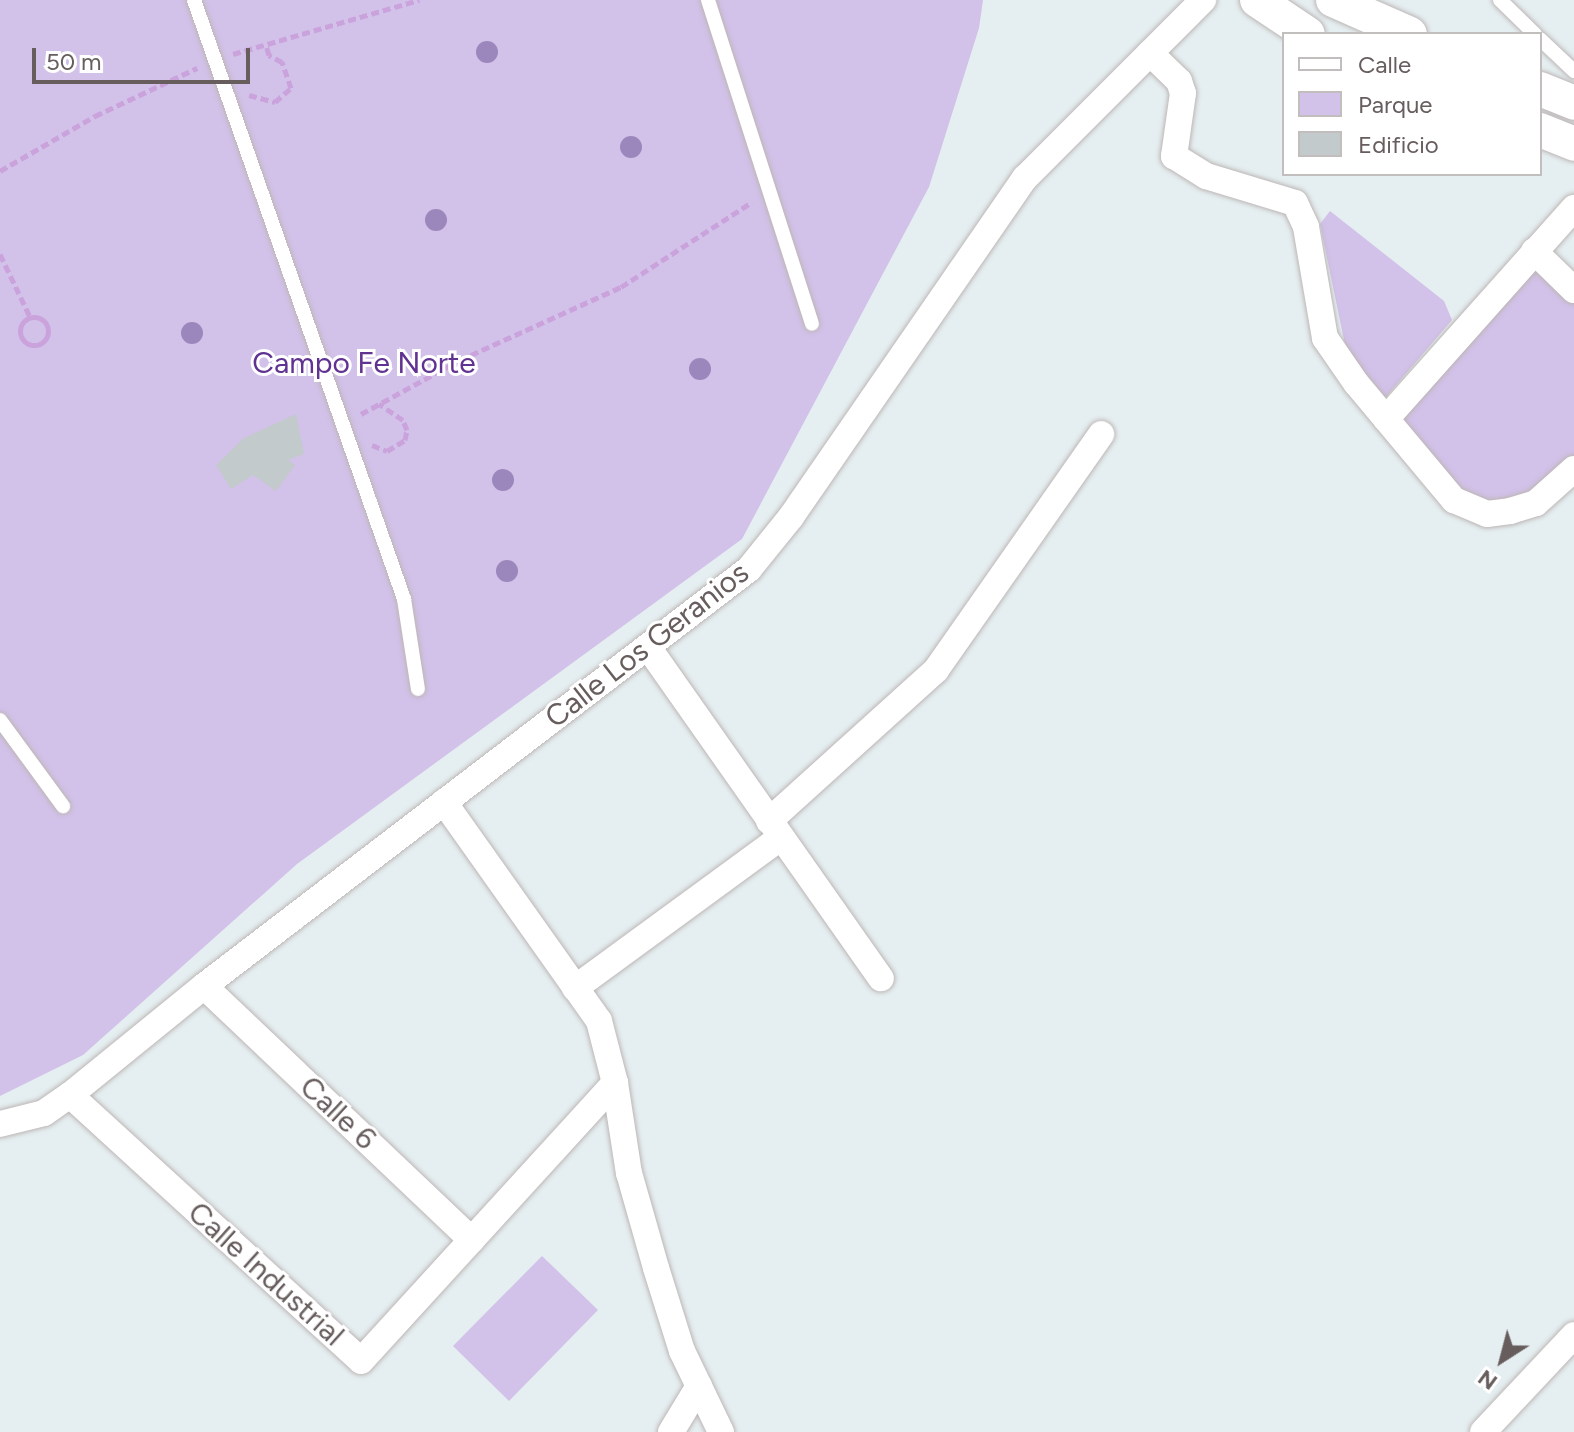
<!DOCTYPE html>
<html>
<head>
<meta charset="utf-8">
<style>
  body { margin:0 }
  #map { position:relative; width:1574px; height:1432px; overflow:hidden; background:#e5eef0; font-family:Figtree,sans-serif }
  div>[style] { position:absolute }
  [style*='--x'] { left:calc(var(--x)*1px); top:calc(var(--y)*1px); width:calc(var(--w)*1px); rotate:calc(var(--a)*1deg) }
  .green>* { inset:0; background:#d2c1e9 }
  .building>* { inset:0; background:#c2cacb }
  .path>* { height:5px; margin-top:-2.5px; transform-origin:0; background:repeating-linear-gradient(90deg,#cba3dc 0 8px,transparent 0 12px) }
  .path>.ring { margin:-2.5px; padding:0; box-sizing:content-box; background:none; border:5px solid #cba3dc; border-radius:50% }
  .roads { filter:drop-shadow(0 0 2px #bdb6b6) drop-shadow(0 0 2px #bdb6b6) }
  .service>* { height:14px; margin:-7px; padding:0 7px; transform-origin:7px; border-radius:7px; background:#fff }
  .minor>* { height:26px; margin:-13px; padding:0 13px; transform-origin:13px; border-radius:13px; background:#fff }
  .tertiary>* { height:34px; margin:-17px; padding:0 17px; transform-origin:17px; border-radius:17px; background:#fff }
  .trees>* { width:22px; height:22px; margin:-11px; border-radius:50%; background:#9c87bc }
  span { translate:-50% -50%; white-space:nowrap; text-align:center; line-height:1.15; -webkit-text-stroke:6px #fff; paint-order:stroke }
  .park-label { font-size:30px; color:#603291 }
  .street-label { font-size:30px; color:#675d5d }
  .legend { position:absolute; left:1282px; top:32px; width:260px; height:144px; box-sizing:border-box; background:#fff; border:2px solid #c2bebe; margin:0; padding:10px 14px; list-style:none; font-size:24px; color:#675d5d }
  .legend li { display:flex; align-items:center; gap:16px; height:40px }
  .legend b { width:40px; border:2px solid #c2bebe }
  .north { position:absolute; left:1462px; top:1320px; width:80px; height:80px; -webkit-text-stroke:6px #fff; paint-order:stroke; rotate:216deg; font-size:22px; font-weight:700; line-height:32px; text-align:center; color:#675d5d }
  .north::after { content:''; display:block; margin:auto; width:28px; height:36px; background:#675d5d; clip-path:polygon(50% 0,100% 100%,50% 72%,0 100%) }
  .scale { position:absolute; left:32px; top:48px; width:218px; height:36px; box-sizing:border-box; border:4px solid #675d5d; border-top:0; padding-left:10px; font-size:24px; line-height:28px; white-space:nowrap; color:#675d5d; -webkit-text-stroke:6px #fff; paint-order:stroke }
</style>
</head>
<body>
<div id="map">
  <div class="green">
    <div style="clip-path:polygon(0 0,983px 0,979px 28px,929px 187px,742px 539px,297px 864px,83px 1055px,0 1096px)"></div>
    <div style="clip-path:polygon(1330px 211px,1444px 301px,1452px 320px,1386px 397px,1377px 396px,1350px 369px,1320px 224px)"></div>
    <div style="clip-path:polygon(1541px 271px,1574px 300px,1574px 459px,1535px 498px,1472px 503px,1402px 419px,1530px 272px)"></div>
    <div style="clip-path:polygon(542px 1256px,598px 1310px,509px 1401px,453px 1346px)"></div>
  </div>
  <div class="building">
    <div style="clip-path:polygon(296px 414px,304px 454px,288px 460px,295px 465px,276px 491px,253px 475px,231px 489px,216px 465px,244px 438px)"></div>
  </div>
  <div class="path">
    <div style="--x:233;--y:54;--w:194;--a:-16.2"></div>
    <div style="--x:249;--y:95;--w:27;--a:15"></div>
    <div style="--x:275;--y:102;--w:21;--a:-41"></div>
    <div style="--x:291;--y:88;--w:28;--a:-109"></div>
    <div style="--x:282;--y:62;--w:15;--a:-152"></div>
    <div style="--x:269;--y:55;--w:10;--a:-107"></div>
    <div style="--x:0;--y:171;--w:110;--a:-30.1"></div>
    <div style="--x:95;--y:116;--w:113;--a:-25.2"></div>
    <div style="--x:0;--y:254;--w:70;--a:64.5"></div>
    <div class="ring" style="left:20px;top:317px;width:23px;height:23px"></div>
    <div style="--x:361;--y:414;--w:113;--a:-28.6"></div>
    <div style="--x:460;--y:360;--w:177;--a:-24.4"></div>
    <div style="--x:621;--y:287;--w:156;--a:-33"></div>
    <div style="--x:372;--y:445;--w:16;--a:22"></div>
    <div style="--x:387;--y:451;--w:21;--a:-31"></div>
    <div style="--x:405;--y:440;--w:10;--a:-79"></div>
    <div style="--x:407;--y:430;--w:11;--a:-112"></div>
    <div style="--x:403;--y:420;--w:29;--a:-146"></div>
  </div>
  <div class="roads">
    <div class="service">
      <div style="--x:194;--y:0;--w:635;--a:70.68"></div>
      <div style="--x:404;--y:599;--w:91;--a:81.2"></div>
      <div style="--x:708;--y:0;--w:340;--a:72.2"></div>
      <div style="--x:1500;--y:0;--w:49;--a:44.2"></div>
      <div style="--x:1540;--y:39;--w:47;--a:43.3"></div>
      <div style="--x:0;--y:720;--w:107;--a:53.8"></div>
    </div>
    <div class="minor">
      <div style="--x:1150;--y:53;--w:40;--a:44"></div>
      <div style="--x:1179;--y:81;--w:13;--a:72"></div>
      <div style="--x:1183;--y:93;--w:64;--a:98.1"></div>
      <div style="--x:1174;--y:156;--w:38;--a:32"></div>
      <div style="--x:1206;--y:176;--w:93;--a:16.9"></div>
      <div style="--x:1295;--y:203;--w:26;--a:65"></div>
      <div style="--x:1306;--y:227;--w:113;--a:80.3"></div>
      <div style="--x:1325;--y:338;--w:55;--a:55.4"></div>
      <div style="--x:1356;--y:383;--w:153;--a:50.1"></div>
      <div style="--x:1454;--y:500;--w:36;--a:23"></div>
      <div style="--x:1487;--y:514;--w:23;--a:-7"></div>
      <div style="--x:1510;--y:511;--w:27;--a:-17"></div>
      <div style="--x:1536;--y:503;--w:51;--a:-41.8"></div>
      <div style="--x:1534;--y:251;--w:56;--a:44.3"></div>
      <div style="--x:1386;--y:419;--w:283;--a:-48.3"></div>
      <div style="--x:648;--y:647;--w:405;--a:54.9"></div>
      <div style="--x:444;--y:802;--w:268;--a:54.7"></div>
      <div style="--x:599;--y:1021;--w:64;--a:75.5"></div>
      <div style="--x:615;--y:1083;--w:91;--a:81.2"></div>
      <div style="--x:629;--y:1173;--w:99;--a:74.1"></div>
      <div style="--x:656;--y:1268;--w:87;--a:72.6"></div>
      <div style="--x:682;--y:1351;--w:90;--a:64.3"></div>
      <div style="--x:769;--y:821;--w:225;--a:-42.1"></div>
      <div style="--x:936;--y:670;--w:288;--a:-55"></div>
      <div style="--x:204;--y:986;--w:369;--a:43.5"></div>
      <div style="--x:575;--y:988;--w:255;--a:-36.2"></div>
      <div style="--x:70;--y:1095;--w:394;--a:42.4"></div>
      <div style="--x:361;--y:1361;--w:377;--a:-47.6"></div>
      <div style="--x:0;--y:1124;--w:45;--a:-14"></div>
      <div style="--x:44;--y:1113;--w:32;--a:-35"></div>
      <div style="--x:70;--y:1095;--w:173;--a:-39.1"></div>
      <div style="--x:204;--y:986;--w:686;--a:-37.42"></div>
      <div style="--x:749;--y:569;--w:67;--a:-51.1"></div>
      <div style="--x:791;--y:517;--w:412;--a:-55.4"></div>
      <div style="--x:1025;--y:178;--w:252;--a:-45"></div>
      <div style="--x:671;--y:1432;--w:54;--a:-58.7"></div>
      <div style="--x:1483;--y:1432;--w:133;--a:-46.8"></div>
    </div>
    <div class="tertiary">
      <div style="--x:1257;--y:0;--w:61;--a:33.7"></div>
      <div style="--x:1333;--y:0;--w:84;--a:23.8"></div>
      <div style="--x:1540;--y:89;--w:37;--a:22"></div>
      <div style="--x:1540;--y:130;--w:37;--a:22"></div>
    </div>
  </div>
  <div class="trees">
    <div style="left:487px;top:52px"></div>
    <div style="left:631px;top:147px"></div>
    <div style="left:436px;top:220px"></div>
    <div style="left:192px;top:333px"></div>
    <div style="left:700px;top:369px"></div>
    <div style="left:503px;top:480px"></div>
    <div style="left:507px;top:571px"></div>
  </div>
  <div class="park-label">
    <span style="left:364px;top:363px">Campo Fe Norte</span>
  </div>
  <div class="street-label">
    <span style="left:647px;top:645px;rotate:-38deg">Calle Los Geranios</span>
    <span style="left:338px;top:1113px;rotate:43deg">Calle 6</span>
    <span style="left:266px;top:1274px;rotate:42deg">Calle Industrial</span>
  </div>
  <ul class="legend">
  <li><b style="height:10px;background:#fff"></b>Calle</li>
  <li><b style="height:22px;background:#d2c1e9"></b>Parque</li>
  <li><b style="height:22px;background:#c2cacb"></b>Edificio</li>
  </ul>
  <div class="north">N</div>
  <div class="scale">50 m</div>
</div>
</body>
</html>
